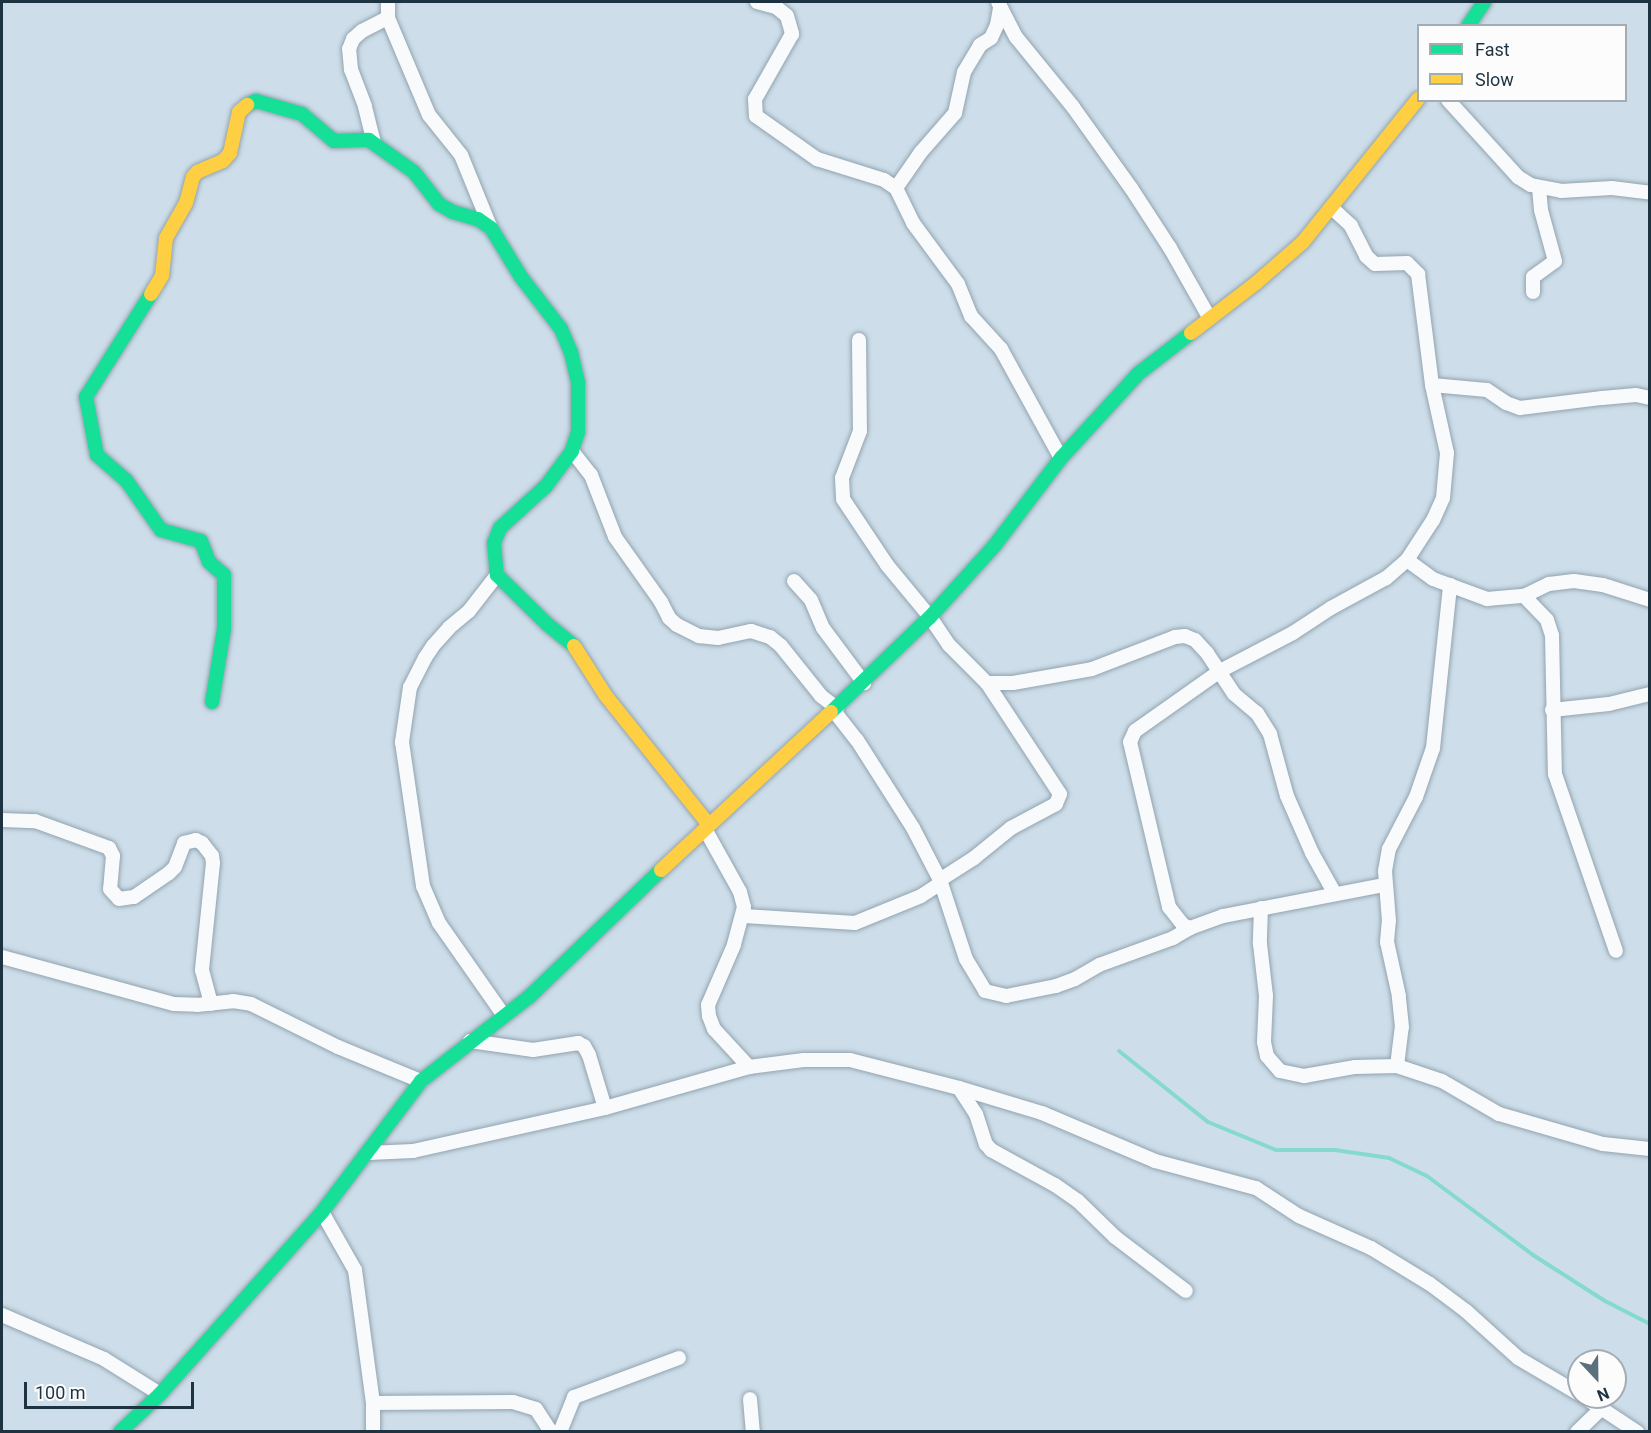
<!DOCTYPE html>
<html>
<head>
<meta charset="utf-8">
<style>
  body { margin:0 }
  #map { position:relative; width:1651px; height:1433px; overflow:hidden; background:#cddeea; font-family:Roboto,sans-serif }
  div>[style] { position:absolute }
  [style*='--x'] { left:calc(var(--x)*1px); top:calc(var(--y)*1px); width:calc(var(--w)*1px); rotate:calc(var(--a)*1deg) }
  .stream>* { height:4px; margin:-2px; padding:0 2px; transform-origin:2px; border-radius:2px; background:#85d9cf }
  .roads { filter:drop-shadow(0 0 2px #92a3af) drop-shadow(0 0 2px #92a3af) }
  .street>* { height:14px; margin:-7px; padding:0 7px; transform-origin:7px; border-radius:7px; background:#f8fafc }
  .fast>* { height:14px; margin:-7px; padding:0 7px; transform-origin:7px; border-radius:7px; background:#16e098 }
  .slow>* { height:14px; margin:-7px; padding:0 7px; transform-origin:7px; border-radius:7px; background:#ffcf43 }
  span { translate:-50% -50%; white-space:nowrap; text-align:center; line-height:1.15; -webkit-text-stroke:6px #fcfcfc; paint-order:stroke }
  .frame { position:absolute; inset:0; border:3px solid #1d3342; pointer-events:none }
  .legend { position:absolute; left:1417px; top:24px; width:210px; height:78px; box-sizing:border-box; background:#fcfcfc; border:2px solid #a3acb2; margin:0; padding:8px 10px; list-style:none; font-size:18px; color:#1d3342 }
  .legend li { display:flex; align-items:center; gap:12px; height:30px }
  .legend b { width:30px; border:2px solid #a3acb2 }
  .north { position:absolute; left:1567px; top:1349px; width:60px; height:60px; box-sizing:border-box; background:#fcfcfc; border:2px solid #a3acb2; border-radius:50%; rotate:158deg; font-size:16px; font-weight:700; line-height:24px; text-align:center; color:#1d3342 }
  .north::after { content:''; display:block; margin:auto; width:21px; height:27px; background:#5b6f7d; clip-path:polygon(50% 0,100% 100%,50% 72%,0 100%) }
  .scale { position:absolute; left:24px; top:1382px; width:170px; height:27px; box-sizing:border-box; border:3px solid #1d3342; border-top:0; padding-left:8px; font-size:18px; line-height:21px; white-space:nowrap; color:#1d3342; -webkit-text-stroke:4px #fcfcfc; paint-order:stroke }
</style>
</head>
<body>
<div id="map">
  <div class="stream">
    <div style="--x:1119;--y:1051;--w:114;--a:38.6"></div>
    <div style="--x:1208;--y:1122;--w:74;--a:22.4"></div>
    <div style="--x:1276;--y:1150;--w:59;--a:0"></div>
    <div style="--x:1335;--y:1150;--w:55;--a:8.4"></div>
    <div style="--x:1389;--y:1158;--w:42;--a:25.3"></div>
    <div style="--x:1427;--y:1176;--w:132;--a:36.7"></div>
    <div style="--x:1533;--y:1255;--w:85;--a:32.6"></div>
    <div style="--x:1605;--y:1301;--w:51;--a:27.1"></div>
  </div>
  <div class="roads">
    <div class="street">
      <div style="--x:388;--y:2;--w:16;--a:90"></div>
      <div style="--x:388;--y:18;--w:105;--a:67.1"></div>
      <div style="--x:429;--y:115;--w:51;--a:51.3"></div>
      <div style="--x:461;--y:155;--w:77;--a:67.8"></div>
      <div style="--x:757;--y:2;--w:20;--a:15"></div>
      <div style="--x:776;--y:7;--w:14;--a:39"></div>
      <div style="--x:787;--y:16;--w:19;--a:74"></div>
      <div style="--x:792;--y:34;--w:75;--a:119.6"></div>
      <div style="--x:755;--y:99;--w:17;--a:87"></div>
      <div style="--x:756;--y:116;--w:75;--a:35.2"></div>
      <div style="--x:817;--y:159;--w:70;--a:17.4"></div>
      <div style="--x:884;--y:180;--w:14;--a:34"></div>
      <div style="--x:896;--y:188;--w:39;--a:64"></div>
      <div style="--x:913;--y:223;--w:76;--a:53.6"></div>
      <div style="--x:958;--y:284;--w:35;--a:68"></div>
      <div style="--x:971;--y:316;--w:45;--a:47.7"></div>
      <div style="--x:1001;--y:349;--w:124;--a:61.2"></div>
      <div style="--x:998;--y:2;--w:39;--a:63"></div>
      <div style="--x:1016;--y:37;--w:90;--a:50.8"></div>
      <div style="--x:1073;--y:107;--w:100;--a:54.4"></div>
      <div style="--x:1131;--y:188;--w:72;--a:57"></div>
      <div style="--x:1170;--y:248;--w:79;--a:60.5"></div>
      <div style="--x:1448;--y:100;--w:104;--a:47.7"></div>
      <div style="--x:1518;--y:177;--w:15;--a:32"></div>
      <div style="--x:1531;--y:185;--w:31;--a:11"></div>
      <div style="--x:1561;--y:191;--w:51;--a:-3.4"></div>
      <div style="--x:1612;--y:188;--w:38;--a:7"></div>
      <div style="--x:374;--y:143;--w:38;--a:-104"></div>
      <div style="--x:365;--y:106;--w:39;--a:-111"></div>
      <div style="--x:351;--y:70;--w:21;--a:-95"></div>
      <div style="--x:349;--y:49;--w:11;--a:-68"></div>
      <div style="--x:353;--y:39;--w:12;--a:-42"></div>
      <div style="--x:362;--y:31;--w:29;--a:-27"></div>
      <div style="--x:896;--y:188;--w:44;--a:-55.2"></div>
      <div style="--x:921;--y:152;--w:52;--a:-48.9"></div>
      <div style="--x:955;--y:113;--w:42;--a:-77.6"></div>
      <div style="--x:964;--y:72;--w:31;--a:-59"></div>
      <div style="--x:980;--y:45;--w:13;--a:-32"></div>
      <div style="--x:991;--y:38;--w:14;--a:-65"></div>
      <div style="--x:997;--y:25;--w:17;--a:-80"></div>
      <div style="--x:1332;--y:208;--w:26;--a:43"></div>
      <div style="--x:1351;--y:226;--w:34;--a:63"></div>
      <div style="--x:1366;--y:256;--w:12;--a:42"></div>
      <div style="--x:1375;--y:264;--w:32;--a:-2"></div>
      <div style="--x:1407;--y:263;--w:16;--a:45"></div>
      <div style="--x:1418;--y:274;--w:112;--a:82.8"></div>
      <div style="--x:1432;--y:385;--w:70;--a:77.6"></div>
      <div style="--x:1447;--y:453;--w:45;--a:95.1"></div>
      <div style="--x:1443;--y:498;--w:24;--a:114"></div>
      <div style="--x:1433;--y:520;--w:48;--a:123"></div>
      <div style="--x:1407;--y:560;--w:28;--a:139"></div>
      <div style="--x:1386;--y:578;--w:63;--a:151.4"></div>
      <div style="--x:1331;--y:608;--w:45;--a:146.7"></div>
      <div style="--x:1293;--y:633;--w:82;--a:152.5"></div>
      <div style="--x:1220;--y:671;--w:104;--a:144.8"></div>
      <div style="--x:1135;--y:731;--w:12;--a:114"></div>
      <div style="--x:1130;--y:742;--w:170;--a:76.7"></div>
      <div style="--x:1169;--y:907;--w:23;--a:52"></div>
      <div style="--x:1183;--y:925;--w:8;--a:23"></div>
      <div style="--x:1190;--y:928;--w:35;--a:-20"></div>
      <div style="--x:1223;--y:916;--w:164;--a:-10.9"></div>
      <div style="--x:1533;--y:292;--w:15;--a:-90"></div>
      <div style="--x:1533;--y:277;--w:27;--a:-36"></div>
      <div style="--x:1555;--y:261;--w:53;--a:-105.4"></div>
      <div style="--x:1541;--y:210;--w:23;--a:-95"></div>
      <div style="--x:859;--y:340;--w:91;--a:89.4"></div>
      <div style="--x:860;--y:431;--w:50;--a:111"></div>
      <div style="--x:842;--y:478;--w:21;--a:87"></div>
      <div style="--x:843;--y:499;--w:79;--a:56.3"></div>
      <div style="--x:887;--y:565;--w:67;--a:50.4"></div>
      <div style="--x:930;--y:617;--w:34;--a:56"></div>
      <div style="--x:949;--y:645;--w:54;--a:45"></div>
      <div style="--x:987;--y:683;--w:133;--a:56.7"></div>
      <div style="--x:1060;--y:794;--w:11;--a:112"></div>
      <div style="--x:1056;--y:804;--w:51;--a:151.9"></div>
      <div style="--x:1011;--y:828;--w:48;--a:141"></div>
      <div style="--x:974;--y:858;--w:40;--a:147.1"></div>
      <div style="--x:1432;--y:385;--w:55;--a:5.2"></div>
      <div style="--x:1487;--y:390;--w:23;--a:34"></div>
      <div style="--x:1506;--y:403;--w:15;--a:20"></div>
      <div style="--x:1520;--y:408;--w:83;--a:-7"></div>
      <div style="--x:1602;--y:398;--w:34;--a:-5"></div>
      <div style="--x:1636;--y:395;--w:14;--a:12"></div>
      <div style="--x:572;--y:451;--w:31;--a:52"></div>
      <div style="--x:591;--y:475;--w:66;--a:68.8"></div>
      <div style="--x:615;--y:537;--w:80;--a:54.7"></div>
      <div style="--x:661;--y:602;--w:18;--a:63"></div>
      <div style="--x:669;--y:618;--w:11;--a:41"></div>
      <div style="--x:677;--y:625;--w:25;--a:27"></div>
      <div style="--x:699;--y:636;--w:19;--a:6"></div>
      <div style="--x:718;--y:638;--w:34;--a:-12"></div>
      <div style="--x:751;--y:631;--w:20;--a:18"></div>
      <div style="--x:770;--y:637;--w:14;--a:39"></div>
      <div style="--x:781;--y:646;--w:64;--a:51.3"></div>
      <div style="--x:821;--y:696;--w:20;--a:37"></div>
      <div style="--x:1407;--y:560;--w:32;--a:36"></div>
      <div style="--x:1433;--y:579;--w:58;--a:20.3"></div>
      <div style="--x:1487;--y:599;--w:37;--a:-5"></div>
      <div style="--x:1524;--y:596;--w:28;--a:-26"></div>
      <div style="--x:1549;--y:584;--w:25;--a:-7"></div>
      <div style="--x:1574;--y:581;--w:29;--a:8"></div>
      <div style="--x:1603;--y:585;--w:49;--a:17.7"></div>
      <div style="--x:497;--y:575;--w:46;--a:127.9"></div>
      <div style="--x:469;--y:611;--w:26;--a:140"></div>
      <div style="--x:449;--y:628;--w:24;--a:132"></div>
      <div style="--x:433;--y:646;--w:14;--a:124"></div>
      <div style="--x:425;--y:658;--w:33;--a:117"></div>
      <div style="--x:410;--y:687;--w:56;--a:98.3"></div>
      <div style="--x:402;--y:742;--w:146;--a:81.7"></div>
      <div style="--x:423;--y:886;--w:40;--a:66.6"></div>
      <div style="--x:439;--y:923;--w:113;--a:55"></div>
      <div style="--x:794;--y:581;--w:25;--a:48"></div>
      <div style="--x:811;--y:600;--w:30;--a:67"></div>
      <div style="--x:823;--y:628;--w:69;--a:53.3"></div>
      <div style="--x:1524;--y:596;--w:33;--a:46"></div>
      <div style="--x:1547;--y:620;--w:16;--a:72"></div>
      <div style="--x:1552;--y:635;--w:139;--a:88.8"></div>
      <div style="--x:1555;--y:774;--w:187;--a:71"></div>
      <div style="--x:987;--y:683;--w:26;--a:0"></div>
      <div style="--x:1013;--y:683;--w:80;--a:-10"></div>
      <div style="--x:1092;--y:669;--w:89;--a:-21.1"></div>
      <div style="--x:1175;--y:637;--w:10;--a:-6"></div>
      <div style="--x:1185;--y:636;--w:11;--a:22"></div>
      <div style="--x:1195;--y:640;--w:18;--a:47"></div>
      <div style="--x:1207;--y:653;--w:49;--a:56.6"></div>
      <div style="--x:1234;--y:694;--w:30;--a:40"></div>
      <div style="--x:1257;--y:713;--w:25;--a:58"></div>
      <div style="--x:1270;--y:734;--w:64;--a:74.7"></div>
      <div style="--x:1287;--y:796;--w:62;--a:66.3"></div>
      <div style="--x:1312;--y:853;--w:47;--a:60.7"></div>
      <div style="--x:1552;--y:710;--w:57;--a:-6"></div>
      <div style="--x:1609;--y:704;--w:42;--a:-13.7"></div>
      <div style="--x:834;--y:711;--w:37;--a:52"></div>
      <div style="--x:857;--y:740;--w:104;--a:57.5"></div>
      <div style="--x:913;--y:828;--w:59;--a:62.6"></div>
      <div style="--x:940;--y:880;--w:83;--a:71.8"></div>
      <div style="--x:966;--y:959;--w:37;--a:59"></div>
      <div style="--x:985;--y:991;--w:22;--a:13"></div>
      <div style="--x:1006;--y:996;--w:51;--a:-11.3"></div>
      <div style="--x:1056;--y:986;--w:20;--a:-20"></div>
      <div style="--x:1075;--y:979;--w:28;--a:-30"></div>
      <div style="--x:1099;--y:965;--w:79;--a:-20"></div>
      <div style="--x:1173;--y:938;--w:20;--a:-30"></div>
      <div style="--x:2;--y:820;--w:33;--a:2"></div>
      <div style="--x:35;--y:821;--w:79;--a:20"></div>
      <div style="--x:109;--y:848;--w:9;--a:63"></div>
      <div style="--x:113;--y:856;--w:33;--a:95"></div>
      <div style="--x:110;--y:889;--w:13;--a:48"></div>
      <div style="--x:119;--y:899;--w:15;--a:-8"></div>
      <div style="--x:134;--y:897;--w:42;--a:-34.4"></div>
      <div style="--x:169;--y:873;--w:8;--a:-45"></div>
      <div style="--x:175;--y:867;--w:26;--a:-69"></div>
      <div style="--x:184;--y:843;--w:12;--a:-14"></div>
      <div style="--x:196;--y:840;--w:7;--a:27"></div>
      <div style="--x:202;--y:843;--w:16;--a:52"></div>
      <div style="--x:212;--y:856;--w:7;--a:82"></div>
      <div style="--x:213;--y:863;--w:108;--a:95.9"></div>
      <div style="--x:202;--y:970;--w:35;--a:75"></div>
      <div style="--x:705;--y:829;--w:72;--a:60.9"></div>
      <div style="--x:740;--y:892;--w:16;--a:75"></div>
      <div style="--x:744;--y:907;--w:39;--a:105"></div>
      <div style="--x:734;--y:945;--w:65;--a:113.4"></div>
      <div style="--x:708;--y:1005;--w:11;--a:85"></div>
      <div style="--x:709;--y:1016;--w:14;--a:69"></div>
      <div style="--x:714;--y:1029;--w:52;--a:47.4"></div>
      <div style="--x:1261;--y:908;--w:36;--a:92"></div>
      <div style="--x:1260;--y:944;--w:52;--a:83.4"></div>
      <div style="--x:1266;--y:996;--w:46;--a:92.5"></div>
      <div style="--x:1264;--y:1042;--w:14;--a:78"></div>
      <div style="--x:1267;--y:1056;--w:20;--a:49"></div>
      <div style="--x:1280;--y:1071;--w:25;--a:12"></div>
      <div style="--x:1304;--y:1076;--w:52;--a:-10"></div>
      <div style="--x:1355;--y:1067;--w:42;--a:-1.4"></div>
      <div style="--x:1397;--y:1066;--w:47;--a:18.4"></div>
      <div style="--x:1442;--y:1081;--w:66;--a:30.1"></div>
      <div style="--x:1499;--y:1114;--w:108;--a:16.1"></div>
      <div style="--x:1603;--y:1144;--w:47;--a:6.1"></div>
      <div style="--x:744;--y:916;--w:111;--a:3.6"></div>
      <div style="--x:855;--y:923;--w:71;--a:-22.2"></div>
      <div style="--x:921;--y:896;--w:24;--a:-33"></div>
      <div style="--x:2;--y:957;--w:178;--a:15.3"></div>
      <div style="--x:174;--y:1004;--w:23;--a:2"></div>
      <div style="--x:197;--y:1005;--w:36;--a:-6"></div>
      <div style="--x:233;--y:1001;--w:18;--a:9"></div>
      <div style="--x:251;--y:1004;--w:97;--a:26.3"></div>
      <div style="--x:338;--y:1047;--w:90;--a:22.3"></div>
      <div style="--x:470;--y:1041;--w:64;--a:8.1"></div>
      <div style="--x:533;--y:1050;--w:46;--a:-8.8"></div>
      <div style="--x:578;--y:1043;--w:7;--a:27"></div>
      <div style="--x:584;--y:1046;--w:10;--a:61"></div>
      <div style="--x:589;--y:1055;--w:55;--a:73.2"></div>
      <div style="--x:1397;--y:1066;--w:39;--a:-83"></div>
      <div style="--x:1402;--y:1027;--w:31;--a:-96"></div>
      <div style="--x:1399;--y:996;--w:55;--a:-102.5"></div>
      <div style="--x:1387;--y:942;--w:21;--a:-85"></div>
      <div style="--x:1389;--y:921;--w:50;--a:-94.6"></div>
      <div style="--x:1385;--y:871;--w:22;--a:-80"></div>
      <div style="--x:1389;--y:849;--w:59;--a:-62.6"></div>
      <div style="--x:1416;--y:797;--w:52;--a:-70.9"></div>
      <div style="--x:1433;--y:748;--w:164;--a:-84"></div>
      <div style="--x:959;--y:1088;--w:31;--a:57"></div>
      <div style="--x:976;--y:1114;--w:32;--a:72"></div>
      <div style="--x:986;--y:1144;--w:8;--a:50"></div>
      <div style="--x:991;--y:1150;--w:73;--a:28.7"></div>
      <div style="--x:1055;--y:1185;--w:28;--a:35"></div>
      <div style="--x:1078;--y:1201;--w:52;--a:44.2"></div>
      <div style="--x:1115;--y:1237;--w:89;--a:37.3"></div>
      <div style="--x:369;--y:1153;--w:44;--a:-2.6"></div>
      <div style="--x:413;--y:1151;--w:197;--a:-12.6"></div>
      <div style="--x:605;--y:1108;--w:150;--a:-15.9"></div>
      <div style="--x:749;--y:1067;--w:55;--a:-7.3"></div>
      <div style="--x:804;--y:1060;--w:46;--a:0"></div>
      <div style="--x:850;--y:1060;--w:113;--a:14.4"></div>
      <div style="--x:959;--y:1088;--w:87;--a:16.8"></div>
      <div style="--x:1042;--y:1113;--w:123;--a:23"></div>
      <div style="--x:1155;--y:1161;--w:105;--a:15"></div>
      <div style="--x:1256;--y:1188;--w:51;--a:33.1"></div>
      <div style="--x:1299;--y:1216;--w:79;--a:24"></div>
      <div style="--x:1371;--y:1248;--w:69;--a:31.4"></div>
      <div style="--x:1430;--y:1284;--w:45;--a:36.9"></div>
      <div style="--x:1466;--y:1311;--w:70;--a:42.1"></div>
      <div style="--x:1518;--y:1358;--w:71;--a:30.5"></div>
      <div style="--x:322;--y:1212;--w:67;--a:60.4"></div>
      <div style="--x:355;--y:1270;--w:134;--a:82.3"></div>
      <div style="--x:373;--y:1403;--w:29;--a:90"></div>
      <div style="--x:2;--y:1315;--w:111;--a:23.3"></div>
      <div style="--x:104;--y:1359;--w:66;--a:32"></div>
      <div style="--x:1584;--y:1397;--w:64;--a:33.4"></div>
      <div style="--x:750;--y:1399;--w:33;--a:85"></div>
      <div style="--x:373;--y:1403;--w:140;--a:-0.4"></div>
      <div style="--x:513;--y:1402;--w:24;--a:17"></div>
      <div style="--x:536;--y:1409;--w:27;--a:57"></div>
      <div style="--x:560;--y:1432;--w:38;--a:-68"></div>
      <div style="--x:574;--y:1397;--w:112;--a:-20.4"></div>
      <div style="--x:1577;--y:1432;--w:35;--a:-44"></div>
    </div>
    <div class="fast">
      <div style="--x:1468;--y:26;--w:29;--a:-56"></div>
      <div style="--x:247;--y:105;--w:10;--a:-24"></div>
      <div style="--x:256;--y:101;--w:48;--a:15.8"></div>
      <div style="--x:302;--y:114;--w:42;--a:40.2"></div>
      <div style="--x:334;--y:141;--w:35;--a:-2"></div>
      <div style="--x:369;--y:140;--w:55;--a:35.4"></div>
      <div style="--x:414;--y:172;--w:41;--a:52"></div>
      <div style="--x:439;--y:204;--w:16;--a:30"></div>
      <div style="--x:453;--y:212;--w:26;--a:16"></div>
      <div style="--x:478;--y:219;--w:16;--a:35"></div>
      <div style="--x:491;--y:228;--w:57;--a:58.5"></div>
      <div style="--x:521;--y:277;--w:66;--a:52.4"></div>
      <div style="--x:561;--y:329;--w:25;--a:67"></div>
      <div style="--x:571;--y:352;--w:31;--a:77"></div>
      <div style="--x:578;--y:382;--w:50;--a:90"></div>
      <div style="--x:578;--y:432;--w:20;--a:108"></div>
      <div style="--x:572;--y:451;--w:44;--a:126.6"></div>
      <div style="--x:546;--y:486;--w:62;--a:137.6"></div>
      <div style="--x:500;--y:528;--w:16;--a:112"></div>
      <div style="--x:494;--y:543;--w:32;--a:85"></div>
      <div style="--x:497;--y:575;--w:70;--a:44.4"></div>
      <div style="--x:547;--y:624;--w:35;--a:39"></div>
      <div style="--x:151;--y:294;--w:122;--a:122.3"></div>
      <div style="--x:86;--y:397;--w:59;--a:79.3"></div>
      <div style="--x:97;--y:455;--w:38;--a:41"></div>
      <div style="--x:126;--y:480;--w:61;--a:55"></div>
      <div style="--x:161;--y:530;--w:41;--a:15.4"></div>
      <div style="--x:201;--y:541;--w:22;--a:69"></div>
      <div style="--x:209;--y:562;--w:20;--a:41"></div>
      <div style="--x:224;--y:575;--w:54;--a:90"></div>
      <div style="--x:224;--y:629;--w:74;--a:99.3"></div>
      <div style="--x:831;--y:712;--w:137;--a:-43.8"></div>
      <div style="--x:930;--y:617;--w:97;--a:-47.9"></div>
      <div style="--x:995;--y:545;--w:109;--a:-52.8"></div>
      <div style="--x:1061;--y:458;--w:115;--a:-47.5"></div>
      <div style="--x:1139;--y:373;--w:66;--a:-37.6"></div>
      <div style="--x:120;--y:1432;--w:55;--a:-43.5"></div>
      <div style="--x:160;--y:1394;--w:244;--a:-48.3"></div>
      <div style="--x:322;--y:1212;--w:164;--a:-52.9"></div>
      <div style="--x:421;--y:1081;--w:137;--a:-37.9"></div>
      <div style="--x:529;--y:997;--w:183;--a:-43.9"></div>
    </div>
    <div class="slow">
      <div style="--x:151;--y:294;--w:21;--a:-59"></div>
      <div style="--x:162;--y:276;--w:38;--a:-84"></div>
      <div style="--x:166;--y:238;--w:40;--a:-60.3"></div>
      <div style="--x:186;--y:203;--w:27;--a:-75"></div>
      <div style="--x:193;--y:177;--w:6;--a:-51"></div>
      <div style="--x:197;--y:172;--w:28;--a:-23"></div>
      <div style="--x:223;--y:161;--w:11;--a:-49"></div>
      <div style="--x:230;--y:153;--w:42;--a:-77.6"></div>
      <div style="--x:239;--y:112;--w:11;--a:-41"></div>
      <div style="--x:1191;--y:333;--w:82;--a:-37.6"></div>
      <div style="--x:1256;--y:283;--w:62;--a:-41.1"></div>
      <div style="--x:1303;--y:242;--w:184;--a:-51.2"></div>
      <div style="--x:574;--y:646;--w:59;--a:57.4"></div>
      <div style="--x:606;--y:696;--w:165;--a:51.4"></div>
      <div style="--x:661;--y:870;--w:232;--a:-42.9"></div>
    </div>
  </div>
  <div class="frame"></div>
  <ul class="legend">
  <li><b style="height:8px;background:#16e098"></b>Fast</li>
  <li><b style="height:8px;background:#ffcf43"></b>Slow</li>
  </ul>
  <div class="north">N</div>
  <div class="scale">100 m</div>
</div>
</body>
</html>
